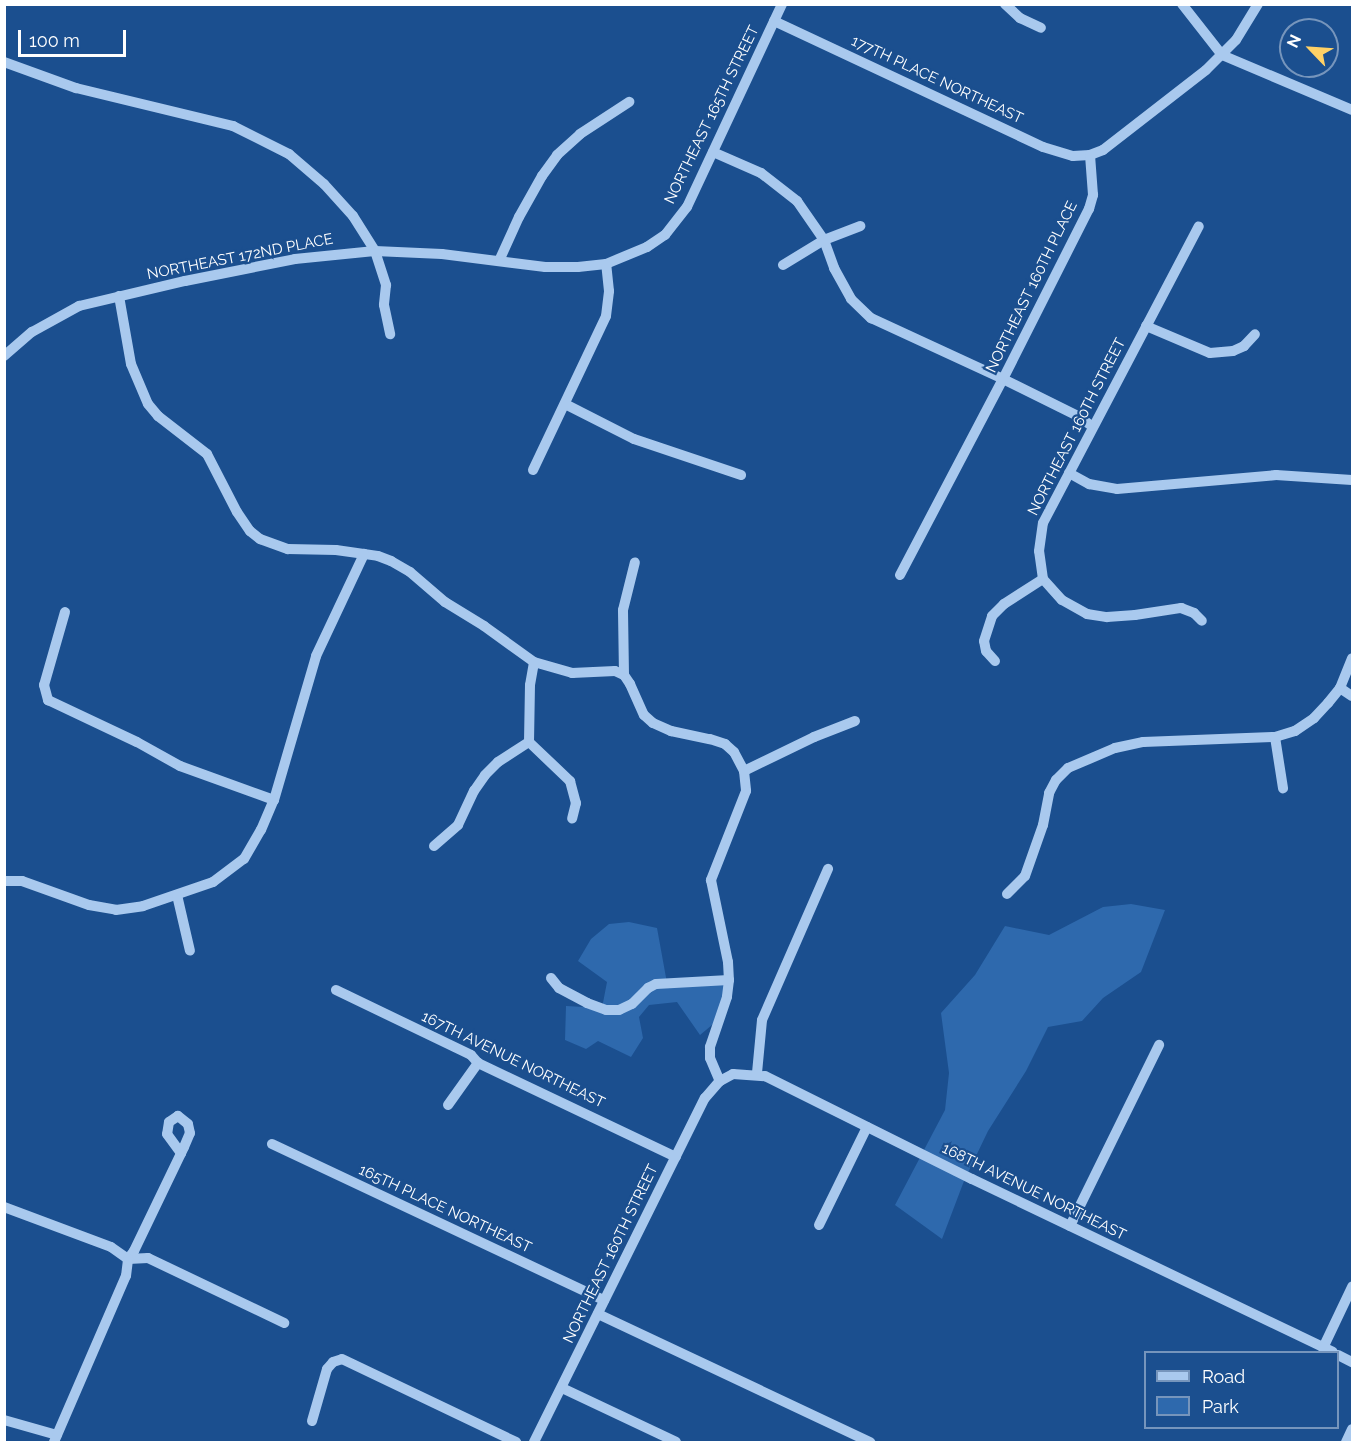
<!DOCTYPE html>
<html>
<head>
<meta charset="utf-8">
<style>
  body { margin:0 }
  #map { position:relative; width:1357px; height:1447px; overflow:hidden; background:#1b4f8f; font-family:Raleway,sans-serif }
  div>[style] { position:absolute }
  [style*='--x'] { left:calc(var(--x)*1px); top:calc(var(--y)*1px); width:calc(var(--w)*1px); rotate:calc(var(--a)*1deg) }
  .green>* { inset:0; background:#2e69ad }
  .minor>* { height:10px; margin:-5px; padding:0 5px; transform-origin:5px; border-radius:5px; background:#a9c9ee }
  span { translate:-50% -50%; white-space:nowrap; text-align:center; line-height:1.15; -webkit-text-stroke:4.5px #1b4f8f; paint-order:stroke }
  .street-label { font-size:15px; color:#fff }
  .frame { position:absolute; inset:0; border:6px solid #fff; pointer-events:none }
  .legend { position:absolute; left:1144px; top:1351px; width:195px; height:78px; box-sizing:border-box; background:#1b4f8f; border:2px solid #7695bc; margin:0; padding:8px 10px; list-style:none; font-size:18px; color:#fff }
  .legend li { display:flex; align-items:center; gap:12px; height:30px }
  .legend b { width:30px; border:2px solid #7695bc }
  .north { position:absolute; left:1279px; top:18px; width:60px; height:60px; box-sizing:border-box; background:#1b4f8f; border:2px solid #7695bc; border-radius:50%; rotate:295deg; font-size:16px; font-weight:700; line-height:24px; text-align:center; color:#fff }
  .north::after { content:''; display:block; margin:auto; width:21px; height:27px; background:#ffd166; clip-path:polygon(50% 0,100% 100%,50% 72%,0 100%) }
  .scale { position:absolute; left:18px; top:30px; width:108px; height:27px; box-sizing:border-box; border:3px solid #fff; border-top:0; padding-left:8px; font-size:18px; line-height:21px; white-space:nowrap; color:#fff; -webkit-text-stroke:4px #1b4f8f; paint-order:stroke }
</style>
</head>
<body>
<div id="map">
  <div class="green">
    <div style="clip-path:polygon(1131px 904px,1165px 910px,1141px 972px,1103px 998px,1082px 1021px,1048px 1027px,1026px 1071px,988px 1131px,964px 1181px,942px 1239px,895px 1205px,945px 1110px,949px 1073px,941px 1013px,975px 975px,1005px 926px,1049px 935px,1103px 907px)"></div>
    <div style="clip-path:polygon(629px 922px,657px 928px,667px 983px,729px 980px,718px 1020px,700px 1035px,677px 1002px,649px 1005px,639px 1017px,643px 1038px,631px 1057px,598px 1041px,586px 1049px,565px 1040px,566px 1006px,602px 1008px,607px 982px,578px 961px,591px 939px,609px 924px)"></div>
  </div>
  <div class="minor">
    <div style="--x:1005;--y:4;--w:21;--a:43"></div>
    <div style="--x:1020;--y:18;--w:23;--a:25"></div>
    <div style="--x:1182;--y:4;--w:65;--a:51.9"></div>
    <div style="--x:1222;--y:55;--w:141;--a:22.9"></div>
    <div style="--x:774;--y:21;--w:297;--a:25.1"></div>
    <div style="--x:1043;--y:147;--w:31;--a:17"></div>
    <div style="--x:1073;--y:156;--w:17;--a:-3"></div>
    <div style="--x:4;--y:62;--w:77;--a:19.9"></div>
    <div style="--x:76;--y:88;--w:162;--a:13.6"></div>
    <div style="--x:233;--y:126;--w:63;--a:26.6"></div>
    <div style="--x:289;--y:154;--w:46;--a:40.6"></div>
    <div style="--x:324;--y:184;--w:43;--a:47.8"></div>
    <div style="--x:353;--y:216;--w:41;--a:57.8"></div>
    <div style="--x:375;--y:251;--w:36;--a:72"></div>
    <div style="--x:386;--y:285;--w:20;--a:96"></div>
    <div style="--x:384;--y:305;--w:30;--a:78"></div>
    <div style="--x:713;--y:152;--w:52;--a:23.6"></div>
    <div style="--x:761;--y:173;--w:46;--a:37.9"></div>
    <div style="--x:797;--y:201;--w:47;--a:55.3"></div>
    <div style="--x:824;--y:240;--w:30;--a:70"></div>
    <div style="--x:834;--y:268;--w:35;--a:61"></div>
    <div style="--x:851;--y:299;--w:28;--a:44"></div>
    <div style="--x:871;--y:318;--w:145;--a:24.8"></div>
    <div style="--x:1003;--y:379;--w:84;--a:26.3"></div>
    <div style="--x:1078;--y:416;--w:17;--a:36"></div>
    <div style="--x:499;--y:261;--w:48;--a:-65.6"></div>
    <div style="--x:519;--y:217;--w:47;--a:-60.7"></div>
    <div style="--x:542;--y:176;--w:26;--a:-54"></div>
    <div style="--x:557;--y:155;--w:31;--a:-42"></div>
    <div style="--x:580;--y:134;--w:59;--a:-33.1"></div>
    <div style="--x:783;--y:265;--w:48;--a:-31.4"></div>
    <div style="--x:824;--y:240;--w:39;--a:-21"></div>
    <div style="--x:119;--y:296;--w:69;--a:80"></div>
    <div style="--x:131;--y:364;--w:43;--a:67"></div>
    <div style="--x:148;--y:404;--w:16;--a:50"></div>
    <div style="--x:158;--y:416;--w:62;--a:37.8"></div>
    <div style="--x:207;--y:454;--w:65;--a:62.7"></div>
    <div style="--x:237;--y:512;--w:23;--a:56"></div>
    <div style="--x:250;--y:531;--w:13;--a:39"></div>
    <div style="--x:260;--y:539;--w:30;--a:20"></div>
    <div style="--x:288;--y:549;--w:48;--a:1.2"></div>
    <div style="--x:336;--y:550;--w:42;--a:8.1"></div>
    <div style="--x:378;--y:556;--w:14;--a:21"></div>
    <div style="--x:391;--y:561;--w:22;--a:30"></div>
    <div style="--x:410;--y:572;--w:46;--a:40.6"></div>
    <div style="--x:445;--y:602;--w:46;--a:31.6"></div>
    <div style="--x:484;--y:626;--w:62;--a:35.8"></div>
    <div style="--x:534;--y:662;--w:40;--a:16"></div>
    <div style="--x:572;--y:673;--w:43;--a:-2.7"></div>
    <div style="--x:615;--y:671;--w:10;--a:24"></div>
    <div style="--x:624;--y:675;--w:11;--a:56"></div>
    <div style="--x:630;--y:684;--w:34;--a:66"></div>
    <div style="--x:644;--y:715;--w:12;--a:42"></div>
    <div style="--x:653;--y:723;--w:20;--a:24"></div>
    <div style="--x:671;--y:731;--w:40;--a:12"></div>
    <div style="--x:710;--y:739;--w:16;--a:18"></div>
    <div style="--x:725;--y:744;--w:12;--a:42"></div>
    <div style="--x:734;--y:752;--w:21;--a:62"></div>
    <div style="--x:744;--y:771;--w:20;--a:84"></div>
    <div style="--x:746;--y:791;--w:96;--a:111.5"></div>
    <div style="--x:711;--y:880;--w:84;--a:78.3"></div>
    <div style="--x:728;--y:962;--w:18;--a:87"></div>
    <div style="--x:729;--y:980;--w:17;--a:97"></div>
    <div style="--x:727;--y:997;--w:53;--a:108.8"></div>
    <div style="--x:710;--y:1047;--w:11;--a:90"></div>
    <div style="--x:710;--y:1058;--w:25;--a:67"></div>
    <div style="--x:1146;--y:326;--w:69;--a:22.9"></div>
    <div style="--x:1210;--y:353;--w:23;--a:-5"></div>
    <div style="--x:1233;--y:351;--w:12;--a:-24"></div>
    <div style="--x:1244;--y:346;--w:16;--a:-47"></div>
    <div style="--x:4;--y:356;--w:37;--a:-41"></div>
    <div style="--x:32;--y:332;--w:54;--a:-29"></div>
    <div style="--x:79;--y:306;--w:109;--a:-13.3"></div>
    <div style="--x:185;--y:281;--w:112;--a:-11.3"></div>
    <div style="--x:295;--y:259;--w:80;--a:-5.7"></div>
    <div style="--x:375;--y:251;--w:67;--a:2.6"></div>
    <div style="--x:442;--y:254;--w:104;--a:7.2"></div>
    <div style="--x:545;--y:267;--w:33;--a:0"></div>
    <div style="--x:578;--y:267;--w:28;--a:-6"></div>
    <div style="--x:606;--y:264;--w:44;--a:-22.5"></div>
    <div style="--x:647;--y:247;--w:22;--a:-34"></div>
    <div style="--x:665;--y:235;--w:36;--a:-52"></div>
    <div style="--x:687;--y:207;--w:224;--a:-64.9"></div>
    <div style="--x:565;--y:404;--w:77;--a:26.9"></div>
    <div style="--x:634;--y:439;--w:113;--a:18.6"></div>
    <div style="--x:533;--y:470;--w:170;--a:-64.6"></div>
    <div style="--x:606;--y:316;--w:25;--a:-83"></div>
    <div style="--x:609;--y:291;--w:27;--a:-96"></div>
    <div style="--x:1069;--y:473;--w:23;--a:29"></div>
    <div style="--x:1089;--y:484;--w:28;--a:10"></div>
    <div style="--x:1117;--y:489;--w:160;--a:-5"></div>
    <div style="--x:1276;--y:475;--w:76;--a:3.8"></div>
    <div style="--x:900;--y:575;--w:221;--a:-62.3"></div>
    <div style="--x:1003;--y:379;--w:191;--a:-63.2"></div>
    <div style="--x:1089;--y:209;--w:15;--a:-74"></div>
    <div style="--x:1093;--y:195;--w:40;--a:-94.3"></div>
    <div style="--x:1090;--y:155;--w:14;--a:-21"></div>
    <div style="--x:1103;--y:150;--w:130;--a:-37.8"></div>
    <div style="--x:1206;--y:70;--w:42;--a:-45"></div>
    <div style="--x:1236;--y:40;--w:42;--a:-58.6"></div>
    <div style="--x:1043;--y:579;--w:28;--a:48"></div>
    <div style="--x:1062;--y:600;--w:29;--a:29"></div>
    <div style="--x:1087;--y:614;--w:20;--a:9"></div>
    <div style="--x:1107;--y:617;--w:28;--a:-4"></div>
    <div style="--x:1135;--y:615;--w:47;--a:-8.7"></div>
    <div style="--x:1181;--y:608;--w:14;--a:21"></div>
    <div style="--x:1194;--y:613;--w:11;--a:45"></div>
    <div style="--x:65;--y:612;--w:76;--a:106"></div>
    <div style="--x:44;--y:685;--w:16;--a:75"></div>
    <div style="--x:48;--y:700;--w:98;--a:25.3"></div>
    <div style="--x:137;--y:742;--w:49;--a:29.2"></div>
    <div style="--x:180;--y:766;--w:100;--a:19.9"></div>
    <div style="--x:995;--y:661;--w:13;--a:-132"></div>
    <div style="--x:986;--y:651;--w:10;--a:-101"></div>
    <div style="--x:984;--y:641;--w:26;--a:-72"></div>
    <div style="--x:992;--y:616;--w:17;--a:-45"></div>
    <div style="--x:1004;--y:604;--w:46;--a:-32.7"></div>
    <div style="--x:1043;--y:579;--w:28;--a:-98"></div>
    <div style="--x:1039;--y:551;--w:28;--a:-82"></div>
    <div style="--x:1043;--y:523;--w:335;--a:-62.3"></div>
    <div style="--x:624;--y:675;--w:65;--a:-90.9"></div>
    <div style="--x:623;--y:610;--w:49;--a:-76"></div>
    <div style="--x:1340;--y:688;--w:14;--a:34"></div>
    <div style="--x:1275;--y:737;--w:52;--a:81.1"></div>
    <div style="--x:529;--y:742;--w:57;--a:43.6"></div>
    <div style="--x:570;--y:781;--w:23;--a:75"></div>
    <div style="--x:576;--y:803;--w:16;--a:104"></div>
    <div style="--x:744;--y:771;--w:78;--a:-25.9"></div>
    <div style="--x:814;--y:737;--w:44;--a:-21.3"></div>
    <div style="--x:434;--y:846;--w:32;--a:-41"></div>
    <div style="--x:458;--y:825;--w:38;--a:-65"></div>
    <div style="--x:474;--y:791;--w:19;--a:-55"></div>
    <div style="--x:485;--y:775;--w:18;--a:-45"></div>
    <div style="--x:498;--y:762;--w:37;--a:-33"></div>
    <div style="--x:529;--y:742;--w:57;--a:-89"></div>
    <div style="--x:530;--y:685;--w:23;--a:-80"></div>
    <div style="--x:4;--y:881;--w:18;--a:0"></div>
    <div style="--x:22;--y:881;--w:71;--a:19.7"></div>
    <div style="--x:89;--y:905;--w:27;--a:10"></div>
    <div style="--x:116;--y:910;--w:27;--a:-8"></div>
    <div style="--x:143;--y:906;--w:74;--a:-18.9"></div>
    <div style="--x:213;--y:882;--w:39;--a:-37"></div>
    <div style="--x:244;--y:859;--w:34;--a:-60"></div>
    <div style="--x:261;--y:830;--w:33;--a:-67"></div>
    <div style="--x:274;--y:800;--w:150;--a:-73.7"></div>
    <div style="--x:316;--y:656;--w:113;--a:-64.8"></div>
    <div style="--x:1007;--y:894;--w:25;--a:-45"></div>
    <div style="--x:1025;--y:876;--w:54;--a:-70.6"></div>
    <div style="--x:1043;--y:825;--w:33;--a:-79"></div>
    <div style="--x:1049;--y:793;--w:15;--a:-62"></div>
    <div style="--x:1056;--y:780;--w:17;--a:-45"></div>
    <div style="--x:1068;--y:768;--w:51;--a:-23.1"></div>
    <div style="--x:1115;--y:748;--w:29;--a:-12"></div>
    <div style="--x:1143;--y:742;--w:132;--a:-2.2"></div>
    <div style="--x:1275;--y:737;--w:21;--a:-17"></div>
    <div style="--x:1295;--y:731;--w:23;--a:-34"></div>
    <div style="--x:1314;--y:718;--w:21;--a:-47"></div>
    <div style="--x:1328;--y:703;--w:19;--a:-51"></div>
    <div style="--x:1340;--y:688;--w:32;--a:-68"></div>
    <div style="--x:177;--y:895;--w:57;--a:76.9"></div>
    <div style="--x:551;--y:978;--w:13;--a:51"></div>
    <div style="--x:559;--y:988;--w:32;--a:28"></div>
    <div style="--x:587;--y:1003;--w:20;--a:20"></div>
    <div style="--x:606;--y:1010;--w:13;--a:0"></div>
    <div style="--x:619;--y:1010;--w:14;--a:-25"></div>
    <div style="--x:632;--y:1004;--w:23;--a:-45"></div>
    <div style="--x:648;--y:988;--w:9;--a:-27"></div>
    <div style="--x:656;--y:984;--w:73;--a:-3.1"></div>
    <div style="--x:336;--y:990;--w:150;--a:25.7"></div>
    <div style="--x:471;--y:1055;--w:11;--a:49"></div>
    <div style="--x:478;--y:1063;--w:219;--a:25.4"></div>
    <div style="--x:757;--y:1073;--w:53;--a:-84.6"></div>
    <div style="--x:762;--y:1020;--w:165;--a:-66.4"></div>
    <div style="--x:448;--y:1105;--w:52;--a:-54.5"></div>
    <div style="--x:272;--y:1144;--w:367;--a:25.2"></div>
    <div style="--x:4;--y:1207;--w:114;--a:20.5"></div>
    <div style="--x:111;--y:1247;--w:21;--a:35"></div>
    <div style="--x:128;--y:1259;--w:20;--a:-3"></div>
    <div style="--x:148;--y:1258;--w:151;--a:25.5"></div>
    <div style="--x:819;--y:1225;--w:109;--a:-63.9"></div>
    <div style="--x:1070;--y:1226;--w:202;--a:-63.8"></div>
    <div style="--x:128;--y:1259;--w:10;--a:-53"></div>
    <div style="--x:134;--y:1251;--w:115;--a:-64.3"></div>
    <div style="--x:184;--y:1147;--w:15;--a:-67"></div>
    <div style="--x:190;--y:1133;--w:9;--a:-103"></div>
    <div style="--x:188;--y:1124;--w:13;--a:-141"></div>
    <div style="--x:178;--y:1116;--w:11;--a:146"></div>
    <div style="--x:169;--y:1122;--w:12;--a:99"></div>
    <div style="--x:167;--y:1134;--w:24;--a:54"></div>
    <div style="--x:598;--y:1314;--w:301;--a:25.2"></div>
    <div style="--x:1323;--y:1348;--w:68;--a:-64.6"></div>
    <div style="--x:1338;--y:1355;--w:16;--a:27"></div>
    <div style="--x:562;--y:1388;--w:126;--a:25.3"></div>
    <div style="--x:4;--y:1420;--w:55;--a:15.8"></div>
    <div style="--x:312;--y:1421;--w:54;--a:-73.9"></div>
    <div style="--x:327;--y:1369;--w:9;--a:-49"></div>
    <div style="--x:333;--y:1362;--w:9;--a:-18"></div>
    <div style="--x:342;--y:1359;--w:193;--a:25.5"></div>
    <div style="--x:54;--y:1442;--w:181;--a:-66.6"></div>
    <div style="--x:126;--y:1276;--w:17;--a:-83"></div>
    <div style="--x:534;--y:1442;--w:384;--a:-63.6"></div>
    <div style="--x:705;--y:1098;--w:23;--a:-49"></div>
    <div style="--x:720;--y:1081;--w:15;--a:-28"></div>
    <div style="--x:733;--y:1074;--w:32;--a:4"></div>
    <div style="--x:765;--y:1076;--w:231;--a:26.5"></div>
    <div style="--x:972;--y:1179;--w:400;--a:25.6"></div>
    <div style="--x:1346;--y:1442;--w:14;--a:-65"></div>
  </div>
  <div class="street-label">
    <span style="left:937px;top:80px;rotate:25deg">177TH PLACE NORTHEAST</span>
    <span style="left:712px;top:115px;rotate:-64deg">NORTHEAST 165TH STREET</span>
    <span style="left:240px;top:257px;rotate:-11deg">NORTHEAST 172ND PLACE</span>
    <span style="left:1032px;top:287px;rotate:-64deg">NORTHEAST 160TH PLACE</span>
    <span style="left:1077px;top:427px;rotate:-63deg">NORTHEAST 160TH STREET</span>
    <span style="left:513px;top:1060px;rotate:26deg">167TH AVENUE NORTHEAST</span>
    <span style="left:1034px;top:1192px;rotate:26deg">168TH AVENUE NORTHEAST</span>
    <span style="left:445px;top:1209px;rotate:25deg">165TH PLACE NORTHEAST</span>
    <span style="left:611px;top:1254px;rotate:-64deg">NORTHEAST 160TH STREET</span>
  </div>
  <div class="frame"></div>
  <ul class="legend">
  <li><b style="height:8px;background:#a9c9ee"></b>Road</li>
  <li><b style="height:16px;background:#2e69ad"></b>Park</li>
  </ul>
  <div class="north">N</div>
  <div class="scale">100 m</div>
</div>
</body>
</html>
